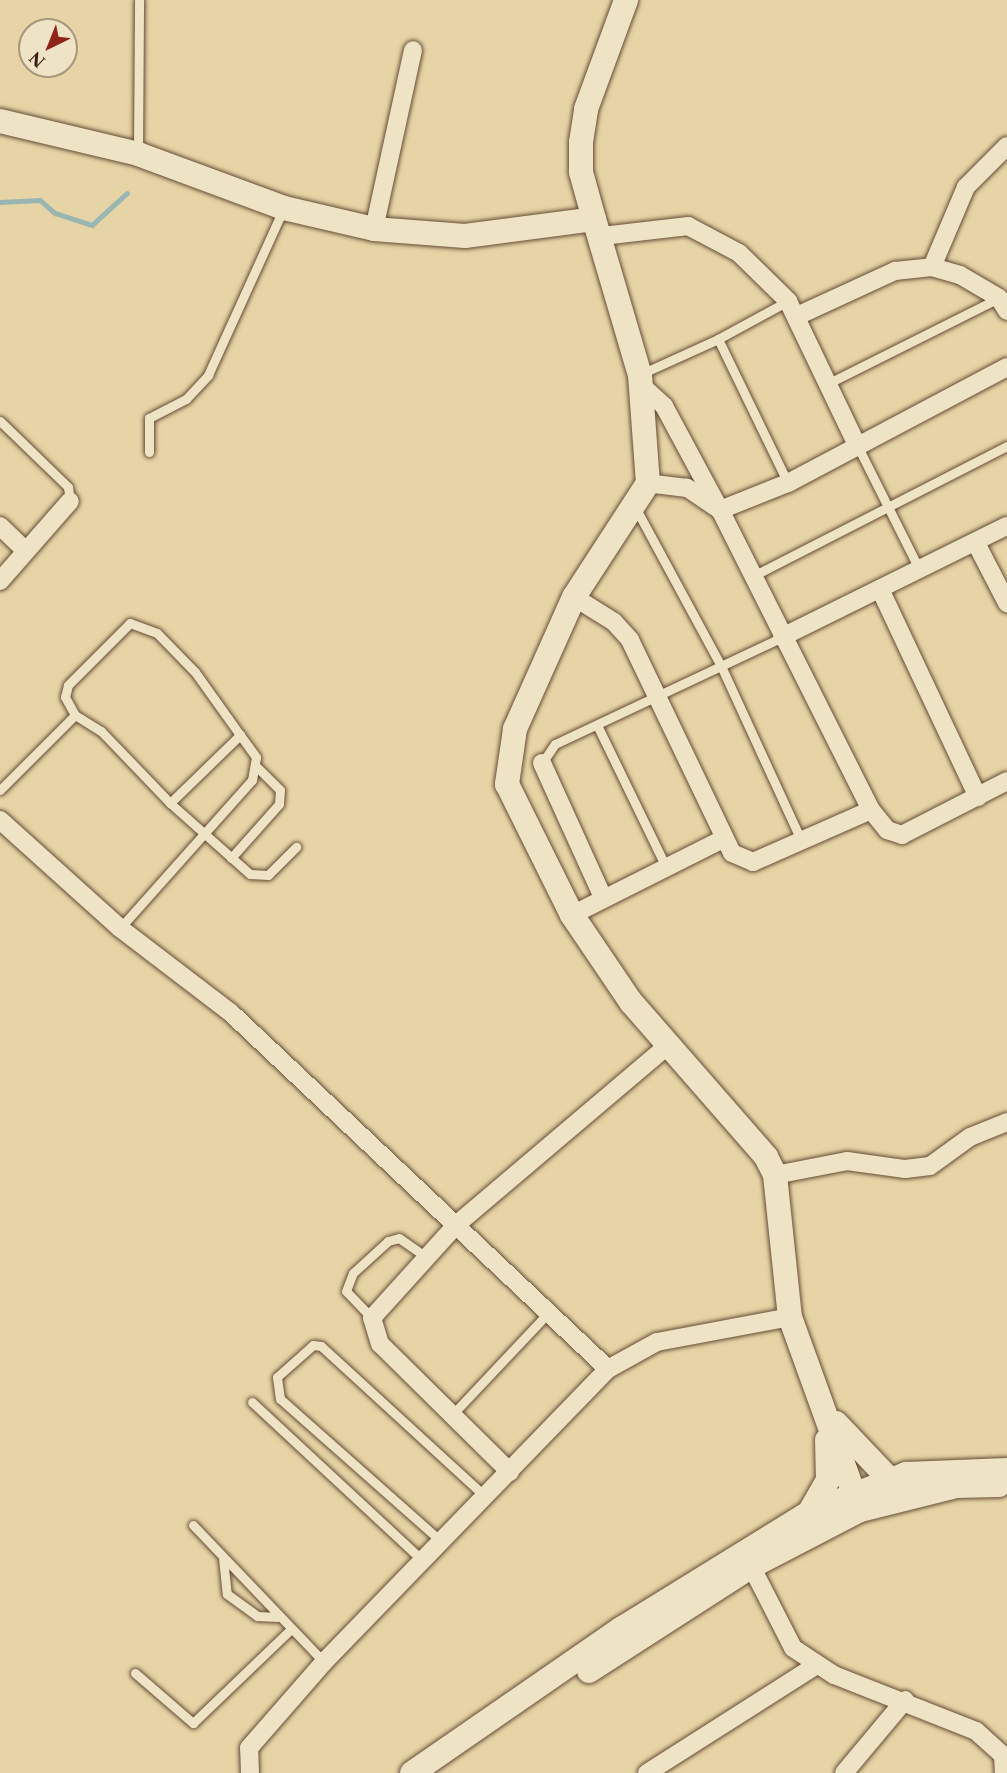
<!DOCTYPE html>
<html>
<head>
<meta charset="utf-8">
<style>
  body { margin:0 }
  #map { position:relative; width:1007px; height:1773px; overflow:hidden; background:#e6d4a6; font-family:"Libre Caslon Text",serif }
  div>[style] { position:absolute }
  [style*='--x'] { left:calc(var(--x)*1px); top:calc(var(--y)*1px); width:calc(var(--w)*1px); rotate:calc(var(--a)*1deg) }
  .stream>* { height:4.5px; margin:-2.25px; padding:0 2.25px; transform-origin:2.25px; border-radius:2.25px; background:#9ab6b2 }
  .roads { filter:drop-shadow(0 0 2px #664c36) drop-shadow(0 0 2px #664c36) }
  .lane>* { height:9px; margin:-4.5px; padding:0 4.5px; transform-origin:4.5px; border-radius:4.5px; background:#efe3c5 }
  .street>* { height:18px; margin:-9px; padding:0 9px; transform-origin:9px; border-radius:9px; background:#efe3c5 }
  .secondary>* { height:24px; margin:-12px; padding:0 12px; transform-origin:12px; border-radius:12px; background:#efe3c5 }
  span { translate:-50% -50%; white-space:nowrap; text-align:center; line-height:1.15; -webkit-text-stroke:6px #efe3c5; paint-order:stroke }
  .north { position:absolute; left:18px; top:18px; width:60px; height:60px; box-sizing:border-box; background:#efe3c5; border:2px solid #a7957d; border-radius:50%; rotate:223deg; font-size:16px; font-weight:700; line-height:24px; text-align:center; color:#3b1f11 }
  .north::after { content:''; display:block; margin:auto; width:21px; height:27px; background:#8f2418; clip-path:polygon(50% 0,100% 100%,50% 72%,0 100%) }
</style>
</head>
<body>
<div id="map">
  <div class="stream">
    <div style="--x:0;--y:202;--w:40;--a:-2.9"></div>
    <div style="--x:40;--y:200;--w:20;--a:41"></div>
    <div style="--x:55;--y:213;--w:39;--a:18"></div>
    <div style="--x:92;--y:225;--w:47;--a:-42.4"></div>
  </div>
  <div class="roads">
    <div class="lane">
      <div style="--x:138;--y:152;--w:152;--a:-89.6"></div>
      <div style="--x:718;--y:339;--w:80;--a:-28.5"></div>
      <div style="--x:641;--y:374;--w:85;--a:-24.4"></div>
      <div style="--x:718;--y:339;--w:160;--a:64.1"></div>
      <div style="--x:827;--y:384;--w:192;--a:-26.6"></div>
      <div style="--x:0;--y:421;--w:95;--a:44.1"></div>
      <div style="--x:68;--y:487;--w:14;--a:82"></div>
      <div style="--x:857;--y:445;--w:141;--a:63.4"></div>
      <div style="--x:149;--y:452;--w:34;--a:-90"></div>
      <div style="--x:149;--y:418;--w:42;--a:-27.2"></div>
      <div style="--x:186;--y:399;--w:33;--a:-47"></div>
      <div style="--x:208;--y:375;--w:181;--a:-65.6"></div>
      <div style="--x:635;--y:507;--w:181;--a:61.6"></div>
      <div style="--x:721;--y:666;--w:194;--a:65.3"></div>
      <div style="--x:751;--y:577;--w:288;--a:-27.1"></div>
      <div style="--x:597;--y:725;--w:156;--a:64.1"></div>
      <div style="--x:542;--y:763;--w:23;--a:-56"></div>
      <div style="--x:555;--y:744;--w:251;--a:-25.2"></div>
      <div style="--x:0;--y:790;--w:106;--a:-45"></div>
      <div style="--x:170;--y:803;--w:98;--a:-44.2"></div>
      <div style="--x:240;--y:735;--w:77;--a:-125.5"></div>
      <div style="--x:195;--y:672;--w:54;--a:-134.3"></div>
      <div style="--x:157;--y:633;--w:29;--a:-160"></div>
      <div style="--x:130;--y:623;--w:88;--a:135"></div>
      <div style="--x:68;--y:685;--w:12;--a:104"></div>
      <div style="--x:65;--y:697;--w:21;--a:61"></div>
      <div style="--x:75;--y:715;--w:31;--a:32"></div>
      <div style="--x:101;--y:731;--w:100;--a:46.2"></div>
      <div style="--x:170;--y:803;--w:107;--a:41.6"></div>
      <div style="--x:250;--y:874;--w:18;--a:3"></div>
      <div style="--x:268;--y:875;--w:40;--a:-45"></div>
      <div style="--x:231;--y:858;--w:72;--a:-48.4"></div>
      <div style="--x:279;--y:804;--w:14;--a:-86"></div>
      <div style="--x:280;--y:790;--w:31;--a:-135"></div>
      <div style="--x:120;--y:928;--w:198;--a:-48.3"></div>
      <div style="--x:252;--y:780;--w:23;--a:-80"></div>
      <div style="--x:256;--y:757;--w:27;--a:-126"></div>
      <div style="--x:372;--y:1318;--w:37;--a:-134"></div>
      <div style="--x:346;--y:1291;--w:19;--a:-69"></div>
      <div style="--x:353;--y:1273;--w:47;--a:-42.4"></div>
      <div style="--x:388;--y:1241;--w:11;--a:-15"></div>
      <div style="--x:399;--y:1238;--w:32;--a:35"></div>
      <div style="--x:252;--y:1402;--w:233;--a:42.9"></div>
      <div style="--x:451;--y:1416;--w:141;--a:-46.7"></div>
      <div style="--x:193;--y:1525;--w:190;--a:46.3"></div>
      <div style="--x:443;--y:1543;--w:217;--a:-138.5"></div>
      <div style="--x:280;--y:1399;--w:22;--a:-98"></div>
      <div style="--x:277;--y:1377;--w:48;--a:-41.6"></div>
      <div style="--x:313;--y:1345;--w:8;--a:7"></div>
      <div style="--x:321;--y:1346;--w:224;--a:42.5"></div>
      <div style="--x:223;--y:1558;--w:36;--a:84"></div>
      <div style="--x:227;--y:1594;--w:37;--a:36"></div>
      <div style="--x:257;--y:1616;--w:21;--a:3"></div>
      <div style="--x:135;--y:1673;--w:77;--a:40.8"></div>
      <div style="--x:193;--y:1723;--w:134;--a:-43.8"></div>
    </div>
    <div class="street">
      <div style="--x:374;--y:229;--w:183;--a:-77.7"></div>
      <div style="--x:602;--y:236;--w:87;--a:-6.6"></div>
      <div style="--x:688;--y:226;--w:58;--a:27.9"></div>
      <div style="--x:739;--y:253;--w:69;--a:44.4"></div>
      <div style="--x:788;--y:301;--w:160;--a:64.4"></div>
      <div style="--x:932;--y:267;--w:87;--a:-67"></div>
      <div style="--x:966;--y:187;--w:58;--a:-45"></div>
      <div style="--x:797;--y:316;--w:108;--a:-24.7"></div>
      <div style="--x:895;--y:271;--w:37;--a:-6"></div>
      <div style="--x:932;--y:267;--w:29;--a:16"></div>
      <div style="--x:960;--y:275;--w:45;--a:30.5"></div>
      <div style="--x:999;--y:298;--w:15;--a:58"></div>
      <div style="--x:642;--y:386;--w:30;--a:42"></div>
      <div style="--x:664;--y:406;--w:118;--a:61.7"></div>
      <div style="--x:720;--y:510;--w:73;--a:-21.7"></div>
      <div style="--x:788;--y:483;--w:248;--a:-27.9"></div>
      <div style="--x:0;--y:526;--w:36;--a:44"></div>
      <div style="--x:976;--y:543;--w:68;--a:62.7"></div>
      <div style="--x:0;--y:581;--w:106;--a:-48.8"></div>
      <div style="--x:880;--y:589;--w:230;--a:64.8"></div>
      <div style="--x:574;--y:597;--w:47;--a:32"></div>
      <div style="--x:614;--y:622;--w:24;--a:48"></div>
      <div style="--x:630;--y:640;--w:236;--a:64.4"></div>
      <div style="--x:732;--y:853;--w:23;--a:23"></div>
      <div style="--x:753;--y:862;--w:129;--a:-23.8"></div>
      <div style="--x:871;--y:810;--w:336;--a:-116.7"></div>
      <div style="--x:720;--y:510;--w:40;--a:-146"></div>
      <div style="--x:687;--y:488;--w:39;--a:-173"></div>
      <div style="--x:782;--y:637;--w:251;--a:-26.3"></div>
      <div style="--x:542;--y:763;--w:145;--a:65.6"></div>
      <div style="--x:871;--y:810;--w:26;--a:51"></div>
      <div style="--x:887;--y:830;--w:16;--a:18"></div>
      <div style="--x:902;--y:835;--w:118;--a:-27.2"></div>
      <div style="--x:0;--y:820;--w:161;--a:42"></div>
      <div style="--x:120;--y:928;--w:138;--a:37.4"></div>
      <div style="--x:230;--y:1012;--w:520;--a:43.36"></div>
      <div style="--x:572;--y:915;--w:169;--a:-26.7"></div>
      <div style="--x:775;--y:1175;--w:73;--a:-11"></div>
      <div style="--x:847;--y:1161;--w:59;--a:7.9"></div>
      <div style="--x:905;--y:1169;--w:25;--a:-7"></div>
      <div style="--x:930;--y:1166;--w:49;--a:-35.9"></div>
      <div style="--x:970;--y:1137;--w:40;--a:-22"></div>
      <div style="--x:510;--y:1472;--w:182;--a:-135.4"></div>
      <div style="--x:380;--y:1344;--w:27;--a:-107"></div>
      <div style="--x:372;--y:1318;--w:125;--a:-47.9"></div>
      <div style="--x:456;--y:1225;--w:275;--a:-40.3"></div>
      <div style="--x:746;--y:1556;--w:103;--a:62.9"></div>
      <div style="--x:793;--y:1648;--w:49;--a:33.4"></div>
      <div style="--x:834;--y:1675;--w:153;--a:21.5"></div>
      <div style="--x:976;--y:1731;--w:36;--a:42"></div>
      <div style="--x:1003;--y:1755;--w:18;--a:87"></div>
      <div style="--x:250;--y:1773;--w:25;--a:-92"></div>
      <div style="--x:249;--y:1748;--w:114;--a:-48.9"></div>
      <div style="--x:324;--y:1662;--w:408;--a:-45.9"></div>
      <div style="--x:608;--y:1369;--w:56;--a:-28.9"></div>
      <div style="--x:657;--y:1342;--w:135;--a:-10.6"></div>
      <div style="--x:647;--y:1773;--w:199;--a:-32.5"></div>
      <div style="--x:844;--y:1773;--w:95;--a:-50.1"></div>
    </div>
    <div class="secondary">
      <div style="--x:0;--y:121;--w:142;--a:13.4"></div>
      <div style="--x:138;--y:154;--w:156;--a:20.3"></div>
      <div style="--x:284;--y:208;--w:92;--a:13.1"></div>
      <div style="--x:374;--y:229;--w:91;--a:4.4"></div>
      <div style="--x:465;--y:236;--w:130;--a:-7.5"></div>
      <div style="--x:594;--y:219;--w:49;--a:-105.5"></div>
      <div style="--x:581;--y:172;--w:30;--a:-90"></div>
      <div style="--x:581;--y:142;--w:33;--a:-81"></div>
      <div style="--x:586;--y:109;--w:116;--a:-69.8"></div>
      <div style="--x:594;--y:219;--w:163;--a:73.6"></div>
      <div style="--x:640;--y:375;--w:108;--a:85.8"></div>
      <div style="--x:648;--y:483;--w:136;--a:123"></div>
      <div style="--x:574;--y:597;--w:145;--a:114.1"></div>
      <div style="--x:515;--y:729;--w:56;--a:98.3"></div>
      <div style="--x:507;--y:784;--w:146;--a:63.6"></div>
      <div style="--x:572;--y:915;--w:105;--a:55.9"></div>
      <div style="--x:631;--y:1002;--w:206;--a:48.9"></div>
      <div style="--x:766;--y:1157;--w:20;--a:63"></div>
      <div style="--x:775;--y:1175;--w:143;--a:84"></div>
      <div style="--x:790;--y:1317;--w:205;--a:70.1"></div>
      <div style="--x:836;--y:1423;--w:79;--a:46.5"></div>
      <div style="--x:809;--y:1513;--w:38;--a:-60"></div>
      <div style="--x:828;--y:1480;--w:40;--a:-91.4"></div>
      <div style="--x:589;--y:1671;--w:194;--a:-32.8"></div>
      <div style="--x:752;--y:1566;--w:122;--a:-27.4"></div>
      <div style="--x:860;--y:1510;--w:99;--a:-14"></div>
      <div style="--x:956;--y:1486;--w:43;--a:-1.3"></div>
      <div style="--x:412;--y:1773;--w:254;--a:-34.6"></div>
      <div style="--x:621;--y:1629;--w:221;--a:-31.7"></div>
      <div style="--x:809;--y:1513;--w:105;--a:-21.9"></div>
      <div style="--x:906;--y:1474;--w:101;--a:-2.3"></div>
    </div>
  </div>
  <div class="north">N</div>
</div>
</body>
</html>
